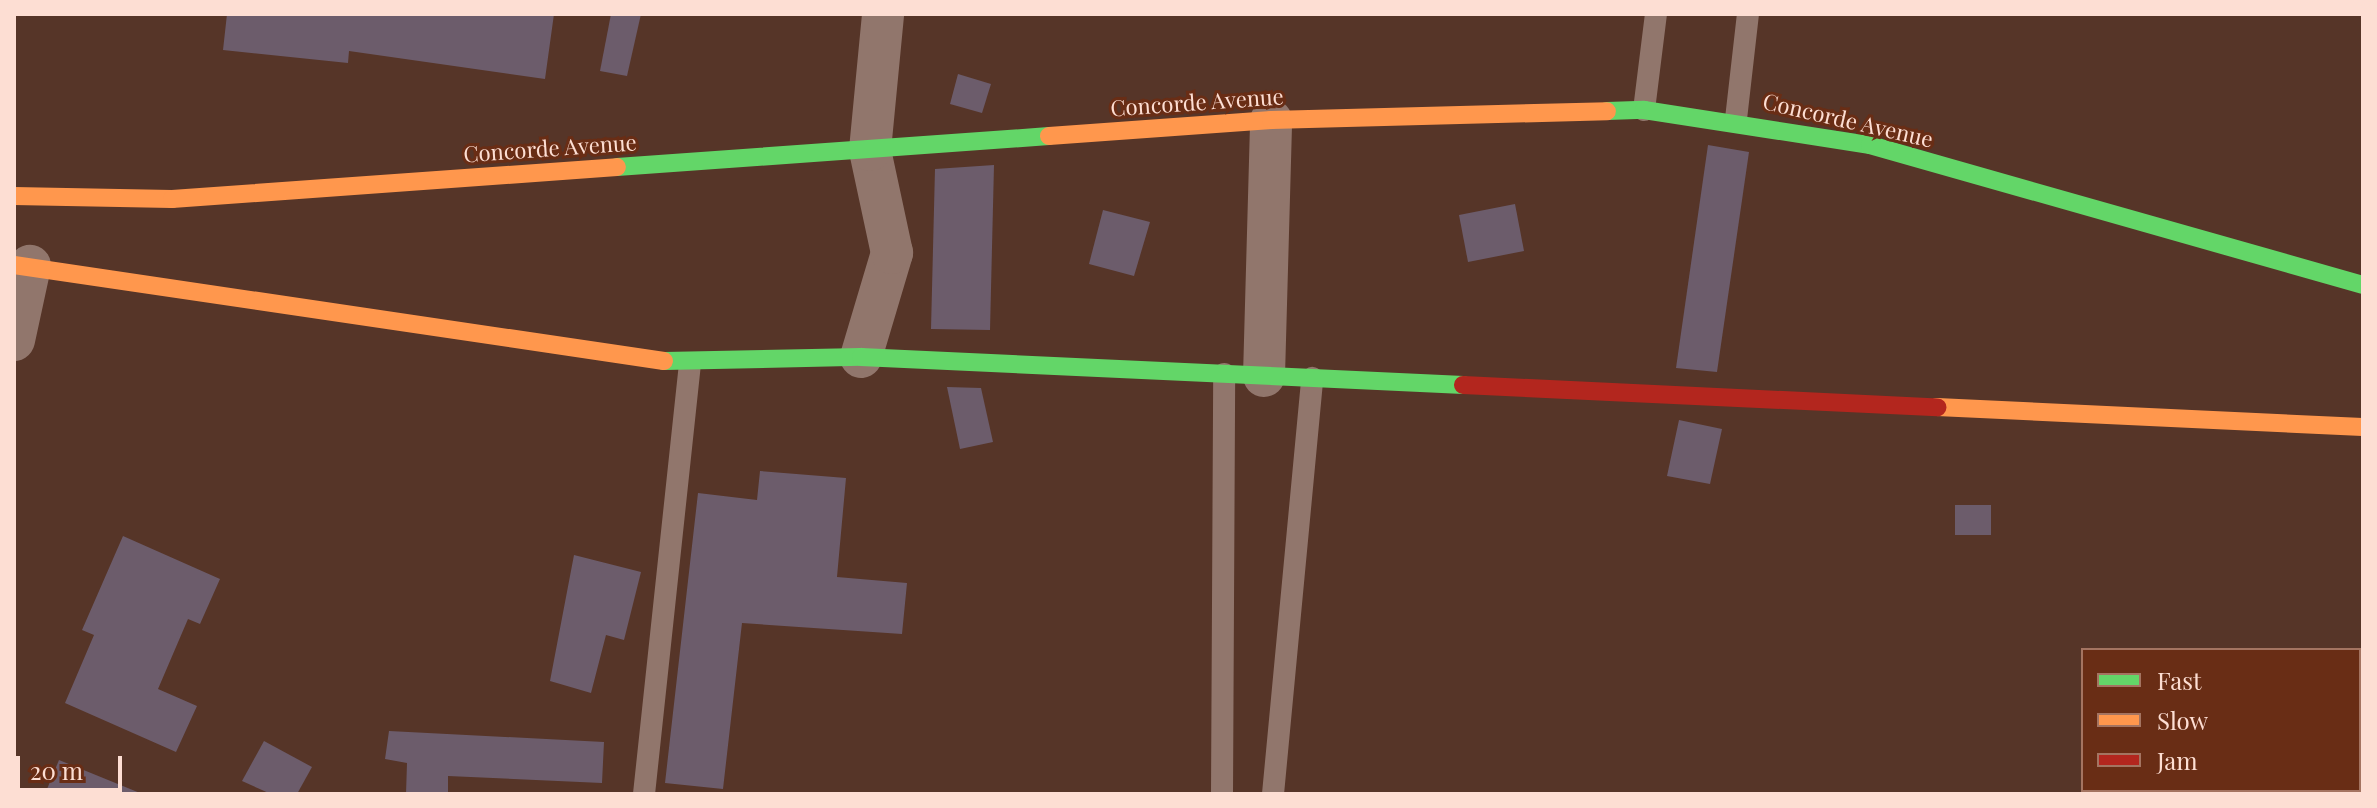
<!DOCTYPE html>
<html>
<head>
<meta charset="utf-8">
<style>
  body { margin:0 }
  #map { position:relative; width:2377px; height:808px; overflow:hidden; background:#563528; font-family:"Playfair Display",serif }
  div>[style] { position:absolute }
  [style*='--x'] { left:calc(var(--x)*1px); top:calc(var(--y)*1px); width:calc(var(--w)*1px); rotate:calc(var(--a)*1deg) }
  .building>* { inset:0; background:#6c5c6b }
  .lane>* { height:22px; margin:-11px; padding:0 11px; transform-origin:11px; border-radius:11px; background:#91766c }
  .street>* { height:42px; margin:-21px; padding:0 21px; transform-origin:21px; border-radius:21px; background:#91766c }
  .fast>* { height:18px; margin:-9px; padding:0 9px; transform-origin:9px; border-radius:9px; background:#63d668 }
  .slow>* { height:18px; margin:-9px; padding:0 9px; transform-origin:9px; border-radius:9px; background:#ff974d }
  .jam>* { height:18px; margin:-9px; padding:0 9px; transform-origin:9px; border-radius:9px; background:#b3261e }
  span { translate:-50% -50%; white-space:nowrap; text-align:center; line-height:1.15; -webkit-text-stroke:6px #692d15; paint-order:stroke }
  .street-label { font-size:22px; color:#fdded3 }
  .frame { position:absolute; inset:0; border:16px solid #fdded3; pointer-events:none }
  .legend { position:absolute; left:2081px; top:648px; width:280px; height:144px; box-sizing:border-box; background:#692d15; border:2px solid #a47461; margin:0; padding:10px 14px; list-style:none; font-size:24px; color:#fdded3 }
  .legend li { display:flex; align-items:center; gap:16px; height:40px }
  .legend b { width:40px; border:2px solid #a47461 }
  .scale { position:absolute; left:16px; top:756px; width:106px; height:36px; box-sizing:border-box; border:4px solid #fdded3; border-top:0; padding-left:10px; font-size:24px; line-height:28px; white-space:nowrap; color:#fdded3; -webkit-text-stroke:6px #692d15; paint-order:stroke }
</style>
</head>
<body>
<div id="map">
  <div class="building">
    <div style="clip-path:polygon(227px 14px,554px 14px,545px 79px,349px 51px,348px 63px,223px 50px)"></div>
    <div style="clip-path:polygon(611px 14px,641px 14px,627px 76px,600px 71px)"></div>
    <div style="clip-path:polygon(958px 74px,991px 84px,982px 113px,950px 104px)"></div>
    <div style="clip-path:polygon(1708px 145px,1749px 152px,1717px 372px,1676px 368px)"></div>
    <div style="clip-path:polygon(994px 165px,990px 330px,931px 329px,935px 169px)"></div>
    <div style="clip-path:polygon(1515px 204px,1524px 251px,1468px 262px,1459px 215px)"></div>
    <div style="clip-path:polygon(1103px 210px,1150px 222px,1134px 276px,1089px 264px)"></div>
    <div style="clip-path:polygon(947px 387px,981px 388px,993px 442px,960px 449px)"></div>
    <div style="clip-path:polygon(1679px 420px,1722px 429px,1710px 484px,1667px 476px)"></div>
    <div style="clip-path:polygon(760px 471px,846px 478px,837px 577px,907px 583px,902px 634px,742px 623px,723px 789px,665px 783px,698px 493px,757px 500px)"></div>
    <div style="clip-path:polygon(1955px 505px,1991px 505px,1991px 535px,1955px 535px)"></div>
    <div style="clip-path:polygon(123px 536px,220px 579px,200px 624px,188px 619px,158px 689px,197px 706px,176px 752px,65px 703px,94px 635px,82px 630px)"></div>
    <div style="clip-path:polygon(574px 555px,641px 572px,624px 640px,606px 635px,591px 693px,550px 681px)"></div>
    <div style="clip-path:polygon(389px 731px,604px 742px,602px 783px,448px 776px,448px 794px,406px 794px,407px 763px,385px 759px)"></div>
    <div style="clip-path:polygon(264px 741px,312px 767px,297px 794px,271px 794px,242px 781px)"></div>
    <div style="clip-path:polygon(59px 760px,140px 793px,140px 794px,45px 794px)"></div>
  </div>
  <div class="lane">
    <div style="--x:1644;--y:110;--w:97;--a:-82.9"></div>
    <div style="--x:1736;--y:119;--w:106;--a:-83.5"></div>
    <div style="--x:644;--y:794;--w:431;--a:-83.9"></div>
    <div style="--x:1222;--y:794;--w:420;--a:-89.7"></div>
    <div style="--x:1273;--y:794;--w:418;--a:-84.6"></div>
  </div>
  <div class="street">
    <div style="--x:14;--y:340;--w:76;--a:-77.8"></div>
    <div style="--x:861;--y:357;--w:109;--a:-73.4"></div>
    <div style="--x:892;--y:253;--w:105;--a:-102.1"></div>
    <div style="--x:870;--y:150;--w:137;--a:-84.5"></div>
    <div style="--x:1264;--y:376;--w:256;--a:-88.4"></div>
  </div>
  <div class="fast">
    <div style="--x:1607;--y:111;--w:37;--a:-2"></div>
    <div style="--x:1644;--y:110;--w:229;--a:8.8"></div>
    <div style="--x:1870;--y:145;--w:512;--a:15.85"></div>
    <div style="--x:617;--y:167;--w:433;--a:-4.1"></div>
    <div style="--x:664;--y:361;--w:197;--a:-1.2"></div>
    <div style="--x:861;--y:357;--w:603;--a:2.66"></div>
  </div>
  <div class="slow">
    <div style="--x:1049;--y:136;--w:223;--a:-4.1"></div>
    <div style="--x:1271;--y:120;--w:336;--a:-1.5"></div>
    <div style="--x:14;--y:196;--w:158;--a:1.1"></div>
    <div style="--x:172;--y:199;--w:446;--a:-4.1"></div>
    <div style="--x:14;--y:265;--w:657;--a:8.4"></div>
    <div style="--x:1937;--y:407;--w:426;--a:2.7"></div>
  </div>
  <div class="jam">
    <div style="--x:1463;--y:385;--w:475;--a:2.7"></div>
  </div>
  <div class="street-label">
    <span style="left:1197px;top:102px;rotate:-4deg">Concorde Avenue</span>
    <span style="left:1848px;top:120px;rotate:13deg">Concorde Avenue</span>
    <span style="left:550px;top:148px;rotate:-4deg">Concorde Avenue</span>
  </div>
  <div class="frame"></div>
  <ul class="legend">
  <li><b style="height:10px;background:#63d668"></b>Fast</li>
  <li><b style="height:10px;background:#ff974d"></b>Slow</li>
  <li><b style="height:10px;background:#b3261e"></b>Jam</li>
  </ul>
  <div class="scale">20 m</div>
</div>
</body>
</html>
